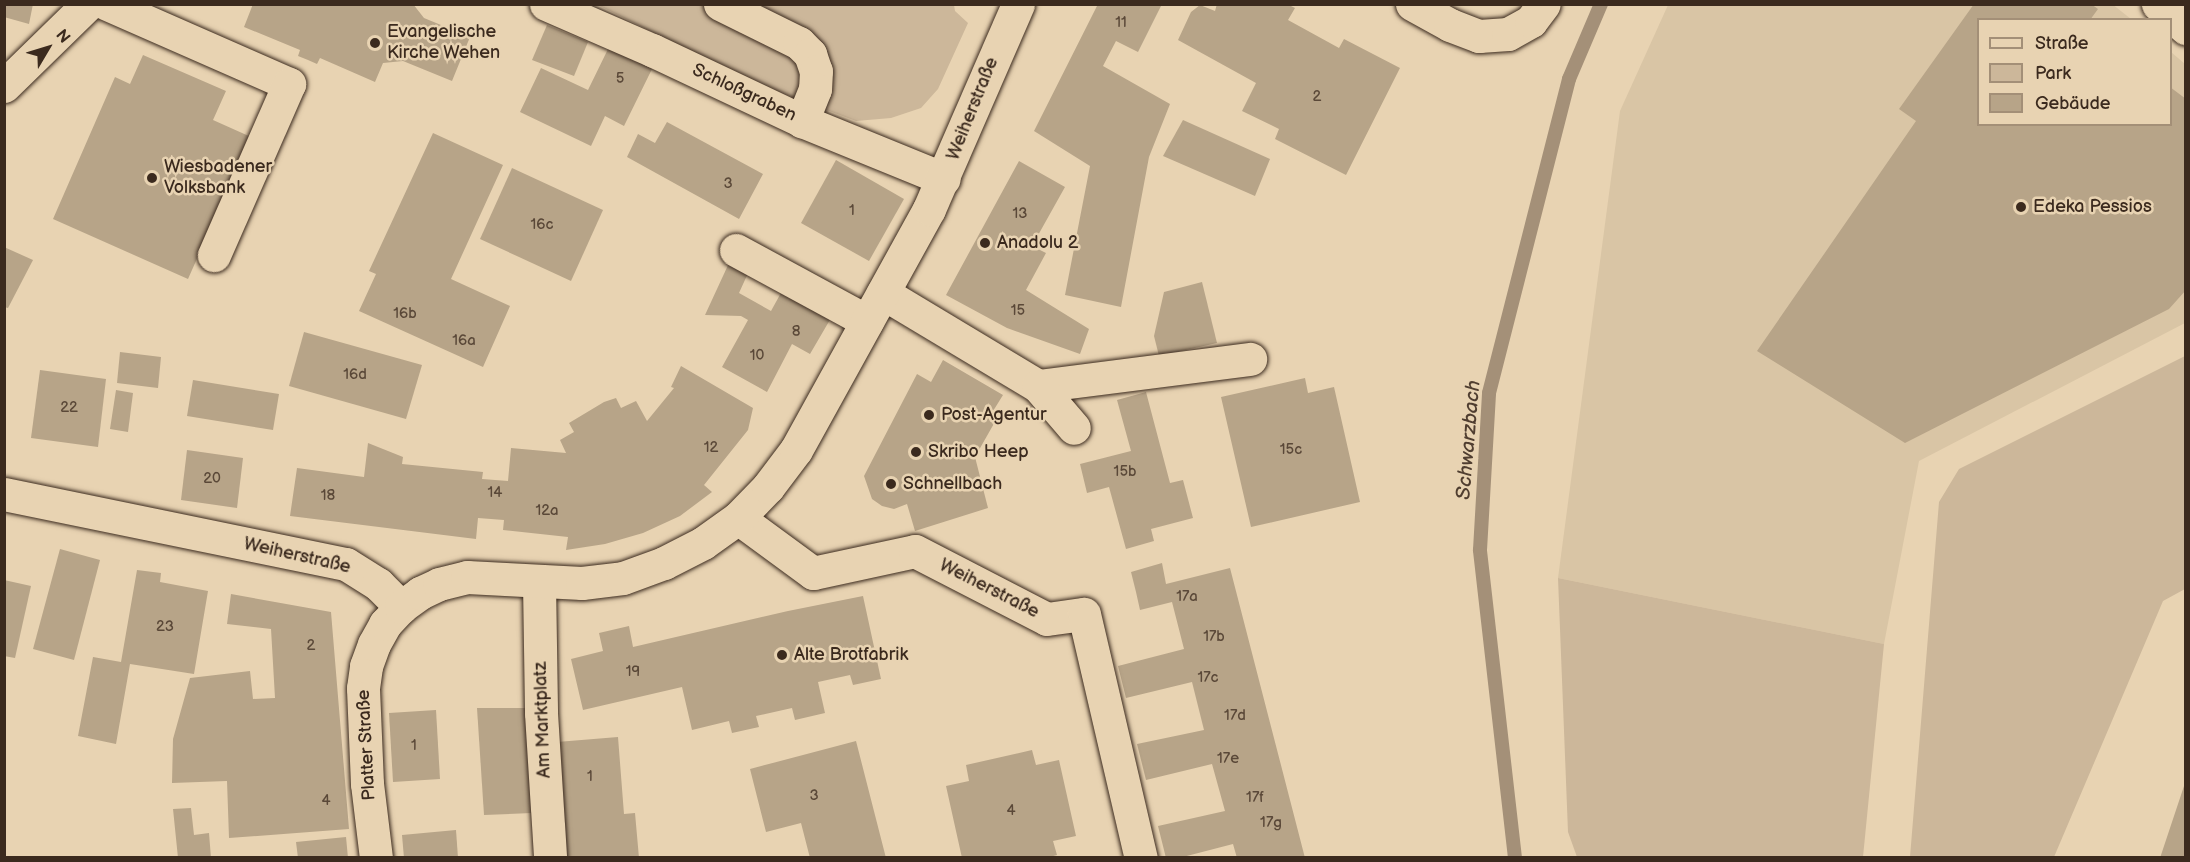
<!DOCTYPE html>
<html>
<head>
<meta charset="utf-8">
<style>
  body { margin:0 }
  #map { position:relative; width:2190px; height:862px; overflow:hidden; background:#e8d3b2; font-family:"Balsamiq Sans",sans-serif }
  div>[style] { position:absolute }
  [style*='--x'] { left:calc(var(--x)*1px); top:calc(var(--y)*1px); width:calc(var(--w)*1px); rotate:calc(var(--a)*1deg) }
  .built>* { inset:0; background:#d9c5a5 }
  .green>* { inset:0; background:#ccb79a }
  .stream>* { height:14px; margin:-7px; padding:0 7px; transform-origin:7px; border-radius:7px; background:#a49078 }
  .building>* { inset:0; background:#b7a488 }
  .roads { filter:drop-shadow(0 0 2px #3b2a1e) drop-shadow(0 0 2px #3b2a1e) }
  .minor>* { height:33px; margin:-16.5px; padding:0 16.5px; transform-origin:16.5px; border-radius:16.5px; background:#e8d3b2 }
  .major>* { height:33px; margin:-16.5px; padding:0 16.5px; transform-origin:16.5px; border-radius:16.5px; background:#e8d3b2 }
  .dots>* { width:16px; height:16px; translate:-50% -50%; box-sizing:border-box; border:3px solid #e8d3b2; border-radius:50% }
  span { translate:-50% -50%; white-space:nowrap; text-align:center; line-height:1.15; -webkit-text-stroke:5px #e8d3b2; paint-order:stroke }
  .number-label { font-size:15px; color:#5a4838 }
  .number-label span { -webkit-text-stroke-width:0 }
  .poi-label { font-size:18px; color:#3b2a1e }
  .left { translate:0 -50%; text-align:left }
  .street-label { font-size:18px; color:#3b2a1e }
  .water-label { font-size:20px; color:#503e30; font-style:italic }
  .frame { position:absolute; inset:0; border:6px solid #3b2a1e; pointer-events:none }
  .legend { position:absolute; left:1977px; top:18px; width:195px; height:108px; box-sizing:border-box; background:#e8d3b2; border:2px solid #a38f77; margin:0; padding:8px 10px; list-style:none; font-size:18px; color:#3b2a1e }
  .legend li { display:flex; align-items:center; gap:12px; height:30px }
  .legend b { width:30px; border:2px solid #a38f77 }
  .north { position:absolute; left:18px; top:18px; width:60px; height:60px; -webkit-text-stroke:4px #e8d3b2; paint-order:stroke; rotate:52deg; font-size:16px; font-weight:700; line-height:24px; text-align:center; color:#3b2a1e }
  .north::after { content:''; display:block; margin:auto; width:21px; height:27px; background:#3b2a1e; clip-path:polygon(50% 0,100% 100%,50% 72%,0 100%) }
</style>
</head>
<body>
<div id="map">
  <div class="built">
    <div style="clip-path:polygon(2112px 4px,2131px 19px,1978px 20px,1978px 124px,2170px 124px,2171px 52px,2185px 64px,2185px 323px,1919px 461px,1884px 644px,1558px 578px,1620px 111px,1668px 5px)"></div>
  </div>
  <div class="green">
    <div style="clip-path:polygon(598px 5px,954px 5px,955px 11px,968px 23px,938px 89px,921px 108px,891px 118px,856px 121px,757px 84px)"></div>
    <div style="clip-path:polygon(2185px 356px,2185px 589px,2163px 601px,2054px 857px,1910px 857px,1939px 502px,1959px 469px)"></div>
    <div style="clip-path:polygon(1558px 578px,1884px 644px,1863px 857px,1577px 857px,1568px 832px)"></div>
  </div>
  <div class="stream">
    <div style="--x:1515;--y:858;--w:310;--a:-96.5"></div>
    <div style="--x:1480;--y:550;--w:157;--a:-86.7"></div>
    <div style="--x:1489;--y:393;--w:324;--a:-75.7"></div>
    <div style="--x:1569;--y:79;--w:82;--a:-66.9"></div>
  </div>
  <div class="building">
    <div style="clip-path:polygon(4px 4px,33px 4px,29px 24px,4px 17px)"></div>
    <div style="clip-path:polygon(253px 4px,413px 4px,424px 18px,470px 37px,452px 81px,403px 61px,383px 63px,375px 82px,320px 58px,317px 64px,308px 60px,298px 56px,300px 50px,244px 27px)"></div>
    <div style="clip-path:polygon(1098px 4px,1162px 4px,1138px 52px,1116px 41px,1103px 66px,1170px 104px,1149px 157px,1121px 307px,1065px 295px,1090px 166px,1034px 131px)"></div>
    <div style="clip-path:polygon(1217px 4px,1287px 4px,1295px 8px,1288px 20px,1339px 48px,1344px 39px,1400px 68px,1346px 175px,1275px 139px,1279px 129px,1242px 111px,1256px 83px,1178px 40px,1191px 12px,1200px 5px,1215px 11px)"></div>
    <div style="clip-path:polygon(1974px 4px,2091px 4px,2098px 9px,2090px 20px,1978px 20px,1978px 124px,2170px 124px,2170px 87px,2186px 99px,2186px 290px,2169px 309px,1905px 443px,1757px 351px,1916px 121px,1899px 109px)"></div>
    <div style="clip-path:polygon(547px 25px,588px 42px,574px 76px,532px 60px)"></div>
    <div style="clip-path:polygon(609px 47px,652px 69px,624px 126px,605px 116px,591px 146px,520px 112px,541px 68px,588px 90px)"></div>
    <div style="clip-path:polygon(143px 55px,226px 91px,213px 120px,251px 137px,188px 279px,53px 219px,115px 77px,130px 84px)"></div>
    <div style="clip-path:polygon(1183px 120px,1270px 159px,1255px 196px,1163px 156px)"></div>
    <div style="clip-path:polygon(667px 122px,763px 174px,739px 219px,627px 157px,638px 134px,655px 143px)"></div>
    <div style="clip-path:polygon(433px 133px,503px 165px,451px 279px,510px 306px,483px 367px,359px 311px,376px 274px,369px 271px)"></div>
    <div style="clip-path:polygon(836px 160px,904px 199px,869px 261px,801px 223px)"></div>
    <div style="clip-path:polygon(1019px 161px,1065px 187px,1032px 246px,1046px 253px,1026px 290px,1089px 329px,1080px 354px,1007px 328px,946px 295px)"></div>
    <div style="clip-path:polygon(512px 168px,603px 210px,571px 281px,480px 239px)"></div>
    <div style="clip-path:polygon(4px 247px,33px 260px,8px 308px,4px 307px)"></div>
    <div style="clip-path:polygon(729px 263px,749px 271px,739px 293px,771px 311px,782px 291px,831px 318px,810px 354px,792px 344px,767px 392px,722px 367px,748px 320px,741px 316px,705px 315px)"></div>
    <div style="clip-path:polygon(1202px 282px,1217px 343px,1159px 356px,1154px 336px,1164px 292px)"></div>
    <div style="clip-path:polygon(304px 332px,422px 365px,406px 419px,289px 386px)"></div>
    <div style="clip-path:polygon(120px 352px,161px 357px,158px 388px,117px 383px)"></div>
    <div style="clip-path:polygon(943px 360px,1003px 395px,990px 416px,996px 420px,975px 457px,988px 508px,915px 531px,907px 504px,894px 509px,882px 506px,872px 499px,864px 476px,917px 374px,931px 382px)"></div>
    <div style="clip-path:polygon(681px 366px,753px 408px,748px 430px,704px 485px,712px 492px,680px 516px,643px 533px,605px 544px,566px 550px,568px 537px,503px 530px,504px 520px,478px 518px,476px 539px,290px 516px,297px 468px,364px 477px,368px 443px,403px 457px,402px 464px,483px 472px,482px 479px,508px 481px,511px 448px,566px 453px,560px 440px,574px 432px,569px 423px,604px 402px,616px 398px,621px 408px,636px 401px,647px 421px,674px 388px,671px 387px)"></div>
    <div style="clip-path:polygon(40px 370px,106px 379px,98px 447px,31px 438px)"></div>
    <div style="clip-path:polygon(1305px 378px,1308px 393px,1334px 387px,1360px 502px,1251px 527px,1221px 397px)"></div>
    <div style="clip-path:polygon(193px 380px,279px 394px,273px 430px,187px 416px)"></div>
    <div style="clip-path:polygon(116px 390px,133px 393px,128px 432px,110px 429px)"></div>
    <div style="clip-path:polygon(1146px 392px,1170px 483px,1183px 480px,1193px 518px,1151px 529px,1154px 541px,1126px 549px,1109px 487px,1087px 493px,1080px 464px,1131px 451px,1117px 400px)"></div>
    <div style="clip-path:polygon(187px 450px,243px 458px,237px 508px,181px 500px)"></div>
    <div style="clip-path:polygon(60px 549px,100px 560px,74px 660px,33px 649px)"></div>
    <div style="clip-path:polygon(1162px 563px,1166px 584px,1230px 568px,1305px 858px,1237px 858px,1233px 844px,1179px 858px,1166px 858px,1158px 826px,1225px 811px,1212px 764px,1146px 780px,1137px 744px,1204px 730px,1192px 682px,1126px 698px,1118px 666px,1184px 649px,1172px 602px,1140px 610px,1136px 592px,1131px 572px)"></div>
    <div style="clip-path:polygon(137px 570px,161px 573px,160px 582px,208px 591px,194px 674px,130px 664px,116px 744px,78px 736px,93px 657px,121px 662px)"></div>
    <div style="clip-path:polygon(4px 580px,31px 586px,15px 658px,4px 656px)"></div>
    <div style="clip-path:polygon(231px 594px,331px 612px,349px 829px,229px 838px,227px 781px,172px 783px,173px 739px,190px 678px,250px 671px,253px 699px,275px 698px,271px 629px,227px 624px)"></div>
    <div style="clip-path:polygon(863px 596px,881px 679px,853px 685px,850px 675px,818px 682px,825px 713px,795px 720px,792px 708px,756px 716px,759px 727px,732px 733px,729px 721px,692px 730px,682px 687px,583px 710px,571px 659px,603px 651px,599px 633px,629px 626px,633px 647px,788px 611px)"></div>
    <div style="clip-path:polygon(477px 708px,526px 708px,532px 813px,484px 815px)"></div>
    <div style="clip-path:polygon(436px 710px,440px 779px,393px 782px,389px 713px)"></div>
    <div style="clip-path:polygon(618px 737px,624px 814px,635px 813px,639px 858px,566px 858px,557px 742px)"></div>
    <div style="clip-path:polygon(856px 741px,886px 858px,810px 858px,801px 823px,766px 832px,750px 769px)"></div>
    <div style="clip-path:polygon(1032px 750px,1036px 765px,1059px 760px,1076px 836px,1053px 841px,1057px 855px,1046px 858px,962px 858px,946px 786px,969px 781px,966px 765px)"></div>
    <div style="clip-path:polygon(2185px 783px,2186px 858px,2160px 858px)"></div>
    <div style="clip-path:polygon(191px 808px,194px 835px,209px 833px,211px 858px,178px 858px,173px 809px)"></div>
    <div style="clip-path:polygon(456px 830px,458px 858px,404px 858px,402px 835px)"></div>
    <div style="clip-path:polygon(346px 837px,348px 858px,298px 858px,296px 842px)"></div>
  </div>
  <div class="roads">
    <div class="minor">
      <div style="--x:107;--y:4;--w:199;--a:23.7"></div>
      <div style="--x:289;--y:84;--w:187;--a:113.7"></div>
      <div style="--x:546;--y:4;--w:116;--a:23.5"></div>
      <div style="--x:652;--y:50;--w:166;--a:25.3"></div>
      <div style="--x:802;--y:121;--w:153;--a:22.2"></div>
      <div style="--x:720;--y:4;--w:88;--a:26.3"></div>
      <div style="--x:799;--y:43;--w:16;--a:45"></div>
      <div style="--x:810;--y:54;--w:18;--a:71"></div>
      <div style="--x:816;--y:71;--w:18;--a:93"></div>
      <div style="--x:815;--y:89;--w:35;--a:112"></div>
      <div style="--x:1412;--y:4;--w:43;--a:28.9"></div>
      <div style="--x:1450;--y:25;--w:31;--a:21"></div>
      <div style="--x:1479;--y:36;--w:29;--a:-4"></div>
      <div style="--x:1508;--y:34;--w:26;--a:-29"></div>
      <div style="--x:1531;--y:21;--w:21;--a:-53"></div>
      <div style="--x:2158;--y:4;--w:37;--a:41"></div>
      <div style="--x:4;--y:86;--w:117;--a:-44.3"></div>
      <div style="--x:736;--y:250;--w:149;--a:28.5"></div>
      <div style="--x:883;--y:293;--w:181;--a:31"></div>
      <div style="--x:1038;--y:386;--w:214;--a:-7.3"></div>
      <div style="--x:1038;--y:386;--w:55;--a:49.4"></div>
      <div style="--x:4;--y:494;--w:349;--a:11.6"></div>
      <div style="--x:346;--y:564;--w:38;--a:32"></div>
      <div style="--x:378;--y:584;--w:33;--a:45"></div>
      <div style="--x:738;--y:518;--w:93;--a:36.3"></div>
      <div style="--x:813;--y:573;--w:104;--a:-12.2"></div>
      <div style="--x:915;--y:551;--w:148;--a:27.3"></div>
      <div style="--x:1047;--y:619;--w:37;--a:-8"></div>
      <div style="--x:1084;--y:614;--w:251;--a:76.9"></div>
      <div style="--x:539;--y:582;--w:131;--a:89.1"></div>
      <div style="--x:541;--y:713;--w:145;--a:86.4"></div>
    </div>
    <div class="major">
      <div style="--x:376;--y:858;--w:75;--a:-96.9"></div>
      <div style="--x:367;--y:784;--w:96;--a:-92.4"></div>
      <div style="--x:363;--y:688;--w:22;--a:-82"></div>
      <div style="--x:366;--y:666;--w:23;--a:-70"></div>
      <div style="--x:374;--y:644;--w:23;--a:-61"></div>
      <div style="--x:385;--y:624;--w:23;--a:-47"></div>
      <div style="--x:401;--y:607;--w:24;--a:-36"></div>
      <div style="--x:420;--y:593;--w:21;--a:-25"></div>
      <div style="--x:439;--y:584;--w:29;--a:-14"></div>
      <div style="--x:467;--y:577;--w:115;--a:3"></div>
      <div style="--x:582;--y:583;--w:41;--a:-7"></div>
      <div style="--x:623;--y:578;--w:44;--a:-20.1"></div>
      <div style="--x:664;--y:563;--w:44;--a:-27.1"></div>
      <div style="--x:703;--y:543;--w:43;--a:-35.5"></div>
      <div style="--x:738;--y:518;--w:43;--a:-45.9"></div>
      <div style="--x:768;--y:487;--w:46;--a:-52.9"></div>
      <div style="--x:796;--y:450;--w:275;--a:-61.1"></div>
      <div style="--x:929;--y:209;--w:223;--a:-66.5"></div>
    </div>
  </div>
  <div class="dots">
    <div style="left:375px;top:43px;background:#3b2a1e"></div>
    <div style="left:152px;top:178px;background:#3b2a1e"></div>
    <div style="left:2021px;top:207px;background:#3b2a1e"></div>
    <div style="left:985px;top:243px;background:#3b2a1e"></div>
    <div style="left:929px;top:415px;background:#3b2a1e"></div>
    <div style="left:916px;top:452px;background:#3b2a1e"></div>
    <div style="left:891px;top:484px;background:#3b2a1e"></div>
    <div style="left:782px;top:655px;background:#3b2a1e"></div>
  </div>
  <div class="number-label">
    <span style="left:1121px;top:23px">11</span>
    <span style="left:620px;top:79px">5</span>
    <span style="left:1317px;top:97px">2</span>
    <span style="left:728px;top:184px">3</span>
    <span style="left:852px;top:211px">1</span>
    <span style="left:1020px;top:214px">13</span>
    <span style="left:542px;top:225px">16c</span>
    <span style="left:1018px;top:311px">15</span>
    <span style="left:405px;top:314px">16b</span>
    <span style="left:796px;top:332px">8</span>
    <span style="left:464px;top:341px">16a</span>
    <span style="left:757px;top:356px">10</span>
    <span style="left:355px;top:375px">16d</span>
    <span style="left:69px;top:408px">22</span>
    <span style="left:711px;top:448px">12</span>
    <span style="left:1291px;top:450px">15c</span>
    <span style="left:1125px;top:472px">15b</span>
    <span style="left:212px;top:479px">20</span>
    <span style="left:495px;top:493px">14</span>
    <span style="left:328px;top:496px">18</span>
    <span style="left:547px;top:511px">12a</span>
    <span style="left:1187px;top:597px">17a</span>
    <span style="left:165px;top:627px">23</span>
    <span style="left:1214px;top:637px">17b</span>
    <span style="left:311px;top:646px">2</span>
    <span style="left:633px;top:672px">19</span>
    <span style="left:1208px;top:678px">17c</span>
    <span style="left:1235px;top:716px">17d</span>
    <span style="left:414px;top:746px">1</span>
    <span style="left:1228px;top:759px">17e</span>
    <span style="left:590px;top:777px">1</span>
    <span style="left:814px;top:796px">3</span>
    <span style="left:1255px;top:798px">17f</span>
    <span style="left:326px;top:801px">4</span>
    <span style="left:1011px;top:811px">4</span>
    <span style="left:1271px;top:823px">17g</span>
  </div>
  <div class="poi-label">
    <span class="left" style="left:387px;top:43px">Evangelische<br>Kirche Wehen</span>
    <span class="left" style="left:164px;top:178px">Wiesbadener<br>Volksbank</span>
    <span class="left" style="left:2033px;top:207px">Edeka Pessios</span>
    <span class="left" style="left:997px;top:243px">Anadolu 2</span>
    <span class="left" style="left:941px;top:415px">Post-Agentur</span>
    <span class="left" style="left:928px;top:452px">Skribo Heep</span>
    <span class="left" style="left:903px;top:484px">Schnellbach</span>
    <span class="left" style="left:794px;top:655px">Alte Brotfabrik</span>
  </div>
  <div class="street-label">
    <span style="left:744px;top:93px;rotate:25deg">Schloßgraben</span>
    <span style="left:973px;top:109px;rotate:-68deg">Weiherstraße</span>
    <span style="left:297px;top:556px;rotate:13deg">Weiherstraße</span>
    <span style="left:989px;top:589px;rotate:27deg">Weiherstraße</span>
    <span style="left:543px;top:720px;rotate:-92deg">Am Marktplatz</span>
    <span style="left:367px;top:745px;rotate:-93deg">Platter Straße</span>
  </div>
  <div class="water-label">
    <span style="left:1469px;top:440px;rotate:-85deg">Schwarzbach</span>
  </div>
  <div class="frame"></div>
  <ul class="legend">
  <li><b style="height:8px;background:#e8d3b2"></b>Straße</li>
  <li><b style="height:16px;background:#ccb79a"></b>Park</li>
  <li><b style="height:16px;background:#b7a488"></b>Gebäude</li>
  </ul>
  <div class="north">N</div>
</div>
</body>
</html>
